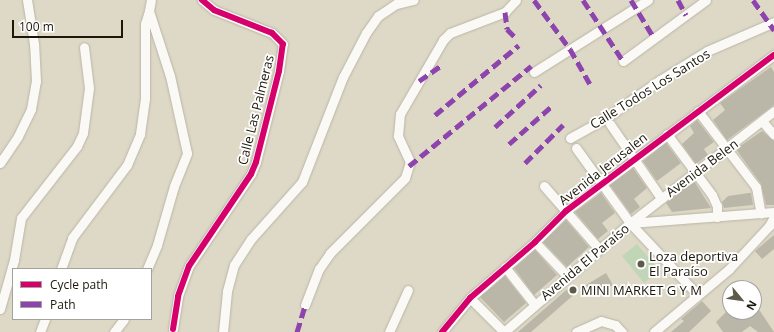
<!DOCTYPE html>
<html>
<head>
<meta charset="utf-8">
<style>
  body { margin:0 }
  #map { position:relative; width:774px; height:332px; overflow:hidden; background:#ded9c6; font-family:"Open Sans",sans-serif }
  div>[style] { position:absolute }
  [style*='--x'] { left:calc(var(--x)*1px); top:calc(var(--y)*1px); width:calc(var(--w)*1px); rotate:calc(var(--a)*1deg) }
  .green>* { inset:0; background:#c1d6b7 }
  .building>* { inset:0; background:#bbb7a8 }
  .roads { filter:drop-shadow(0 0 1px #b9b5a7) drop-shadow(0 0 1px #b9b5a7) }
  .minor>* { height:9px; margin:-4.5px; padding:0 4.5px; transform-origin:4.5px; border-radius:4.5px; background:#faf9f6 }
  .quiet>* { height:5px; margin-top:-2.5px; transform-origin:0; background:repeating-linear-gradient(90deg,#8e44ad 0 10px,transparent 0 15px) }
  .cycleway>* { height:6px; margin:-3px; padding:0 3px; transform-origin:3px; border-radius:3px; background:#d6006c }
  .dots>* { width:11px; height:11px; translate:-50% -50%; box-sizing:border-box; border:2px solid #fff; border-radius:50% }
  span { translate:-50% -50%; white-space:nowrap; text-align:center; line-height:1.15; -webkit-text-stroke:3.5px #fff; paint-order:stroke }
  .street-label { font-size:13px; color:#1b170a }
  .poi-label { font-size:13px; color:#1b170a }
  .left { translate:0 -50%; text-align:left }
  .legend { position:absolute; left:12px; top:268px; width:140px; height:52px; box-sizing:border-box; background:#fff; border:1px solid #a4a29d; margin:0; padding:5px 7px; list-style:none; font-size:12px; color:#1b170a }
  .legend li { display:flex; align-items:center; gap:8px; height:20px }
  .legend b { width:20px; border:1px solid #a4a29d }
  .north { position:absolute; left:722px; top:280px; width:40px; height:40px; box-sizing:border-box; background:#fff; border:1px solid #a4a29d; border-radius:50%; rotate:119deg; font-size:11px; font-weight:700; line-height:16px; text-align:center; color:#1b170a }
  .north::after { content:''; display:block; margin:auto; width:14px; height:18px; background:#5f5b4c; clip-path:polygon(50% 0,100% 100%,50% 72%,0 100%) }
  .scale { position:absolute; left:12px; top:20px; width:111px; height:18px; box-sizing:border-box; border:2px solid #1b170a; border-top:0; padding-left:5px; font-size:12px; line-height:14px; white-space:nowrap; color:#1b170a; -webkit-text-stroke:3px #fff; paint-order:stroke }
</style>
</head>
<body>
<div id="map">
  <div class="green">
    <div style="clip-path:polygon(637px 244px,660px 271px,644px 283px,622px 256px)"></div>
  </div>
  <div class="building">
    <div style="clip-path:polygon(771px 67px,774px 72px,774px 105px,727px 140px,713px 120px,725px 110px,720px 103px)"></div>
    <div style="clip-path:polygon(697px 120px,714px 142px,704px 149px,708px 155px,696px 164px,682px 144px,694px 133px,690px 126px)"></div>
    <div style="clip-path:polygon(762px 131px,774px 141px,774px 205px,766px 205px,761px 184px,736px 149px)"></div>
    <div style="clip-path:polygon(666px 143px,681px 163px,657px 181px,643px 161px)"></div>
    <div style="clip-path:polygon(633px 168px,647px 188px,634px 199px,640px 207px,631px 214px,610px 185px)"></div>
    <div style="clip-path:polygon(694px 181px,711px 208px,672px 212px,666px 203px)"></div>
    <div style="clip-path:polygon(601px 193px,615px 213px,602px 223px,608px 231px,598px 239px,575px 212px)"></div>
    <div style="clip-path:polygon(749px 193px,751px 193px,753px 205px,724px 208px,722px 202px,728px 196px)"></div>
    <div style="clip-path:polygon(566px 220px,589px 247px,567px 267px,543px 242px)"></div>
    <div style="clip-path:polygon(774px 235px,774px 249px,762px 259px,755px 251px)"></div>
    <div style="clip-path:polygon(535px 250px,557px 275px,534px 295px,514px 268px)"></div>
    <div style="clip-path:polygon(606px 273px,613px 285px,593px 297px,586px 285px)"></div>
    <div style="clip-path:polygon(505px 276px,526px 303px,504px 322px,480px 297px)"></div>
    <div style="clip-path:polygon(572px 285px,578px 291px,545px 320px,531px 332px,518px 332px)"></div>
    <div style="clip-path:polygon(702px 301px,711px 311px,689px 332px,671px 332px,684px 321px,681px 319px)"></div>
    <div style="clip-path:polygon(758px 308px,774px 332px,758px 332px,750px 326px,742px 332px,723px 332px,716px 322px,726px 312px,754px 312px)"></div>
  </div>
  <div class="roads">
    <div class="minor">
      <div style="--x:623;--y:61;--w:103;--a:-36.3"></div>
      <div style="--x:534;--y:72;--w:135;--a:-32.3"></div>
      <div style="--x:698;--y:111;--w:96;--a:52.7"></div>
      <div style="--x:756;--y:187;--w:27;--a:80"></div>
      <div style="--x:762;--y:121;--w:18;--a:49"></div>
      <div style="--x:610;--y:124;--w:90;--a:55.4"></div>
      <div style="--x:667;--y:134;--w:76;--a:53.6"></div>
      <div style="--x:712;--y:195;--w:12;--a:66"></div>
      <div style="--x:717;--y:206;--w:11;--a:90"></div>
      <div style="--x:570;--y:138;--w:38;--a:-29"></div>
      <div style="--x:603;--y:120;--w:70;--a:-35.1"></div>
      <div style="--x:660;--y:80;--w:55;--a:-31.7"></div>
      <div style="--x:707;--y:51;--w:73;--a:-23.4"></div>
      <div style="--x:576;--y:148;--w:92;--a:54.2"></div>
      <div style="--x:630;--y:223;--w:98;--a:46.7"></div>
      <div style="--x:0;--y:163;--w:32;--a:-56"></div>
      <div style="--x:18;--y:136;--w:30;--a:-64"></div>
      <div style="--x:31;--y:109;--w:28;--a:-80"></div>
      <div style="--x:36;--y:81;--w:37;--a:-93"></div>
      <div style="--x:34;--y:44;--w:45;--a:-99"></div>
      <div style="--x:544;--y:186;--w:84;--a:48.9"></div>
      <div style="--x:630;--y:223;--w:182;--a:-37.9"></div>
      <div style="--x:535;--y:242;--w:47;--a:46.7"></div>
      <div style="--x:505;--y:267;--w:48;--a:51.7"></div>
      <div style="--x:61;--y:269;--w:33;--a:-70"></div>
      <div style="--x:72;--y:238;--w:91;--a:-53"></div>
      <div style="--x:127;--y:165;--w:34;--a:-67"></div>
      <div style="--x:140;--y:134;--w:36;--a:-82"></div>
      <div style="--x:145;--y:98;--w:74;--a:-90"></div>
      <div style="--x:145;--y:24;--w:14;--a:-73"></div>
      <div style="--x:147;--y:269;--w:26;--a:-67"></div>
      <div style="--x:157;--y:245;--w:61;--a:-73.9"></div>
      <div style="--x:174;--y:186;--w:35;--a:-68"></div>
      <div style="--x:187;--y:153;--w:79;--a:-102.4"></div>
      <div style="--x:170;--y:76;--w:68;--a:-107.9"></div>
      <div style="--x:149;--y:11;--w:11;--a:-80"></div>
      <div style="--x:470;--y:298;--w:48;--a:45"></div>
      <div style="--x:305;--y:305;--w:39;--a:-69"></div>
      <div style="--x:319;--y:269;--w:19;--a:-55"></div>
      <div style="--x:330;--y:253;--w:106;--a:-45"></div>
      <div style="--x:405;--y:178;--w:17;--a:-73"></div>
      <div style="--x:410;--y:162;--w:29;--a:-115"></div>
      <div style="--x:398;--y:136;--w:22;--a:-85"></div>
      <div style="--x:400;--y:114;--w:86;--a:-59.8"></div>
      <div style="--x:443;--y:40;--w:10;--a:-45"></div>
      <div style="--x:450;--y:33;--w:59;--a:-20.9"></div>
      <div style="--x:505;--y:12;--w:16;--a:-47"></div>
      <div style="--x:0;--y:309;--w:51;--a:-74.1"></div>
      <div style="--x:14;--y:260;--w:43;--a:-80.5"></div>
      <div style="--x:21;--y:218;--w:91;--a:-52.1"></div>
      <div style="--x:77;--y:146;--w:14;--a:-65"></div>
      <div style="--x:83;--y:133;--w:45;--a:-82.4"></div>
      <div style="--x:89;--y:88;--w:41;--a:-97"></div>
      <div style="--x:173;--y:329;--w:33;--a:-81"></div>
      <div style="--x:178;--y:296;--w:32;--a:-70"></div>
      <div style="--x:189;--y:266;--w:111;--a:-56"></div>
      <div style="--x:251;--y:174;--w:13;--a:-67"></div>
      <div style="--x:256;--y:162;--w:94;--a:-75.8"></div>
      <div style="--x:279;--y:71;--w:27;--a:-82"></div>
      <div style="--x:283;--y:44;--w:16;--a:-135"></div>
      <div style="--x:272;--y:33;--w:62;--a:-158.4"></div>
      <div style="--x:214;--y:10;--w:16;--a:-140"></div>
      <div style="--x:40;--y:332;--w:14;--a:-69"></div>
      <div style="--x:114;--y:332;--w:16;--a:-52"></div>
      <div style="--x:223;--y:332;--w:41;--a:-84.4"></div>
      <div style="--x:227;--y:291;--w:27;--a:-75"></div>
      <div style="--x:234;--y:265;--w:31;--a:-57"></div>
      <div style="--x:251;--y:239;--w:76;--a:-48.2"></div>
      <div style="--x:302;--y:182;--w:113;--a:-68.7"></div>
      <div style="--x:343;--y:77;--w:50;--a:-62.4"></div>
      <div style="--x:366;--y:33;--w:21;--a:-55"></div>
      <div style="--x:378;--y:16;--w:22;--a:-34"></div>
      <div style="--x:396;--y:4;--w:18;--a:-13"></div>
      <div style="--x:389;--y:332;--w:46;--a:-65.7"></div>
      <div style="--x:442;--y:332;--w:44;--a:-50.5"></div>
      <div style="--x:470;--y:298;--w:86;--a:-40.7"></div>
      <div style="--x:535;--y:242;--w:44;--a:-45"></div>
      <div style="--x:566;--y:211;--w:260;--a:-36.9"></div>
      <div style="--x:504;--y:332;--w:167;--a:-40.9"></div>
      <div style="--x:630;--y:223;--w:144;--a:-4.4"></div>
      <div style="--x:576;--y:332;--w:27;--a:-24"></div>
      <div style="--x:601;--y:321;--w:15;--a:16"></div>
      <div style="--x:615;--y:325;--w:10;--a:45"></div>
      <div style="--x:654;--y:332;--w:98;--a:-40"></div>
      <div style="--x:729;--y:269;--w:59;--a:-47.1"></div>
      <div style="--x:769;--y:226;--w:10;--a:-61"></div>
    </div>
  </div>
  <div class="quiet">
    <div style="--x:534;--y:0;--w:61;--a:53.7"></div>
    <div style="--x:570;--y:49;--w:40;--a:60.3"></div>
    <div style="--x:583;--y:0;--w:73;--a:56.7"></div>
    <div style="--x:631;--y:0;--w:44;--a:58.8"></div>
    <div style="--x:678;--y:0;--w:17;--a:62"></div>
    <div style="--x:753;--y:0;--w:37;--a:55"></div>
    <div style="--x:505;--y:12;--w:17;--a:83"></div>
    <div style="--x:507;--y:29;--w:14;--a:45"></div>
    <div style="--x:419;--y:81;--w:29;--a:-35"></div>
    <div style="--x:435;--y:115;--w:109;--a:-39.8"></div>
    <div style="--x:495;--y:127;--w:62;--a:-42.4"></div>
    <div style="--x:509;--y:144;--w:57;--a:-41.5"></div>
    <div style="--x:525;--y:163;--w:54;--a:-45"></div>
    <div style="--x:409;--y:166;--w:158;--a:-39.3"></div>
    <div style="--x:297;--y:332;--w:28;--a:-73"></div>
  </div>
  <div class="cycleway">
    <div style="--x:173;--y:329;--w:33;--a:-81"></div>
    <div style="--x:178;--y:296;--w:32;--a:-70"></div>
    <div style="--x:189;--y:266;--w:111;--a:-56"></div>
    <div style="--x:251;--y:174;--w:13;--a:-67"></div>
    <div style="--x:256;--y:162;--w:94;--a:-75.8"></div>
    <div style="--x:279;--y:71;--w:27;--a:-82"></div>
    <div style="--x:283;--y:44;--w:16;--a:-135"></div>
    <div style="--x:272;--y:33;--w:62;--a:-158.4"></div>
    <div style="--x:214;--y:10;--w:16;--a:-140"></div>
    <div style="--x:442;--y:332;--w:44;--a:-50.5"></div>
    <div style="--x:470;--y:298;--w:86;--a:-40.7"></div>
    <div style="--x:535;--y:242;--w:44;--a:-45"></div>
    <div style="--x:566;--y:211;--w:260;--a:-36.9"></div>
  </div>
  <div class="dots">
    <div style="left:641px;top:264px;background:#5f5b4c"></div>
    <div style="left:573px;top:290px;background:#5f5b4c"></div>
  </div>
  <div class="street-label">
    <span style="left:650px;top:89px;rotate:-32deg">Calle Todos Los Santos</span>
    <span style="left:256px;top:110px;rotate:-76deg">Calle Las Palmeras</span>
    <span style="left:702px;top:168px;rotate:-37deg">Avenida Belen</span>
    <span style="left:603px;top:169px;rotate:-38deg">Avenida Jerusalen</span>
    <span style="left:585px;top:262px;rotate:-40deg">Avenida El Paraíso</span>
  </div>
  <div class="poi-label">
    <span class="left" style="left:649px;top:264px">Loza deportiva<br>El Paraíso</span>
    <span class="left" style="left:581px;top:290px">MINI MARKET G Y M</span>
  </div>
  <ul class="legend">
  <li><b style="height:5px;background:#d6006c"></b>Cycle path</li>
  <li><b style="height:5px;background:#8e44ad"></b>Path</li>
  </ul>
  <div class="north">N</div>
  <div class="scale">100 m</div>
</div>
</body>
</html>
